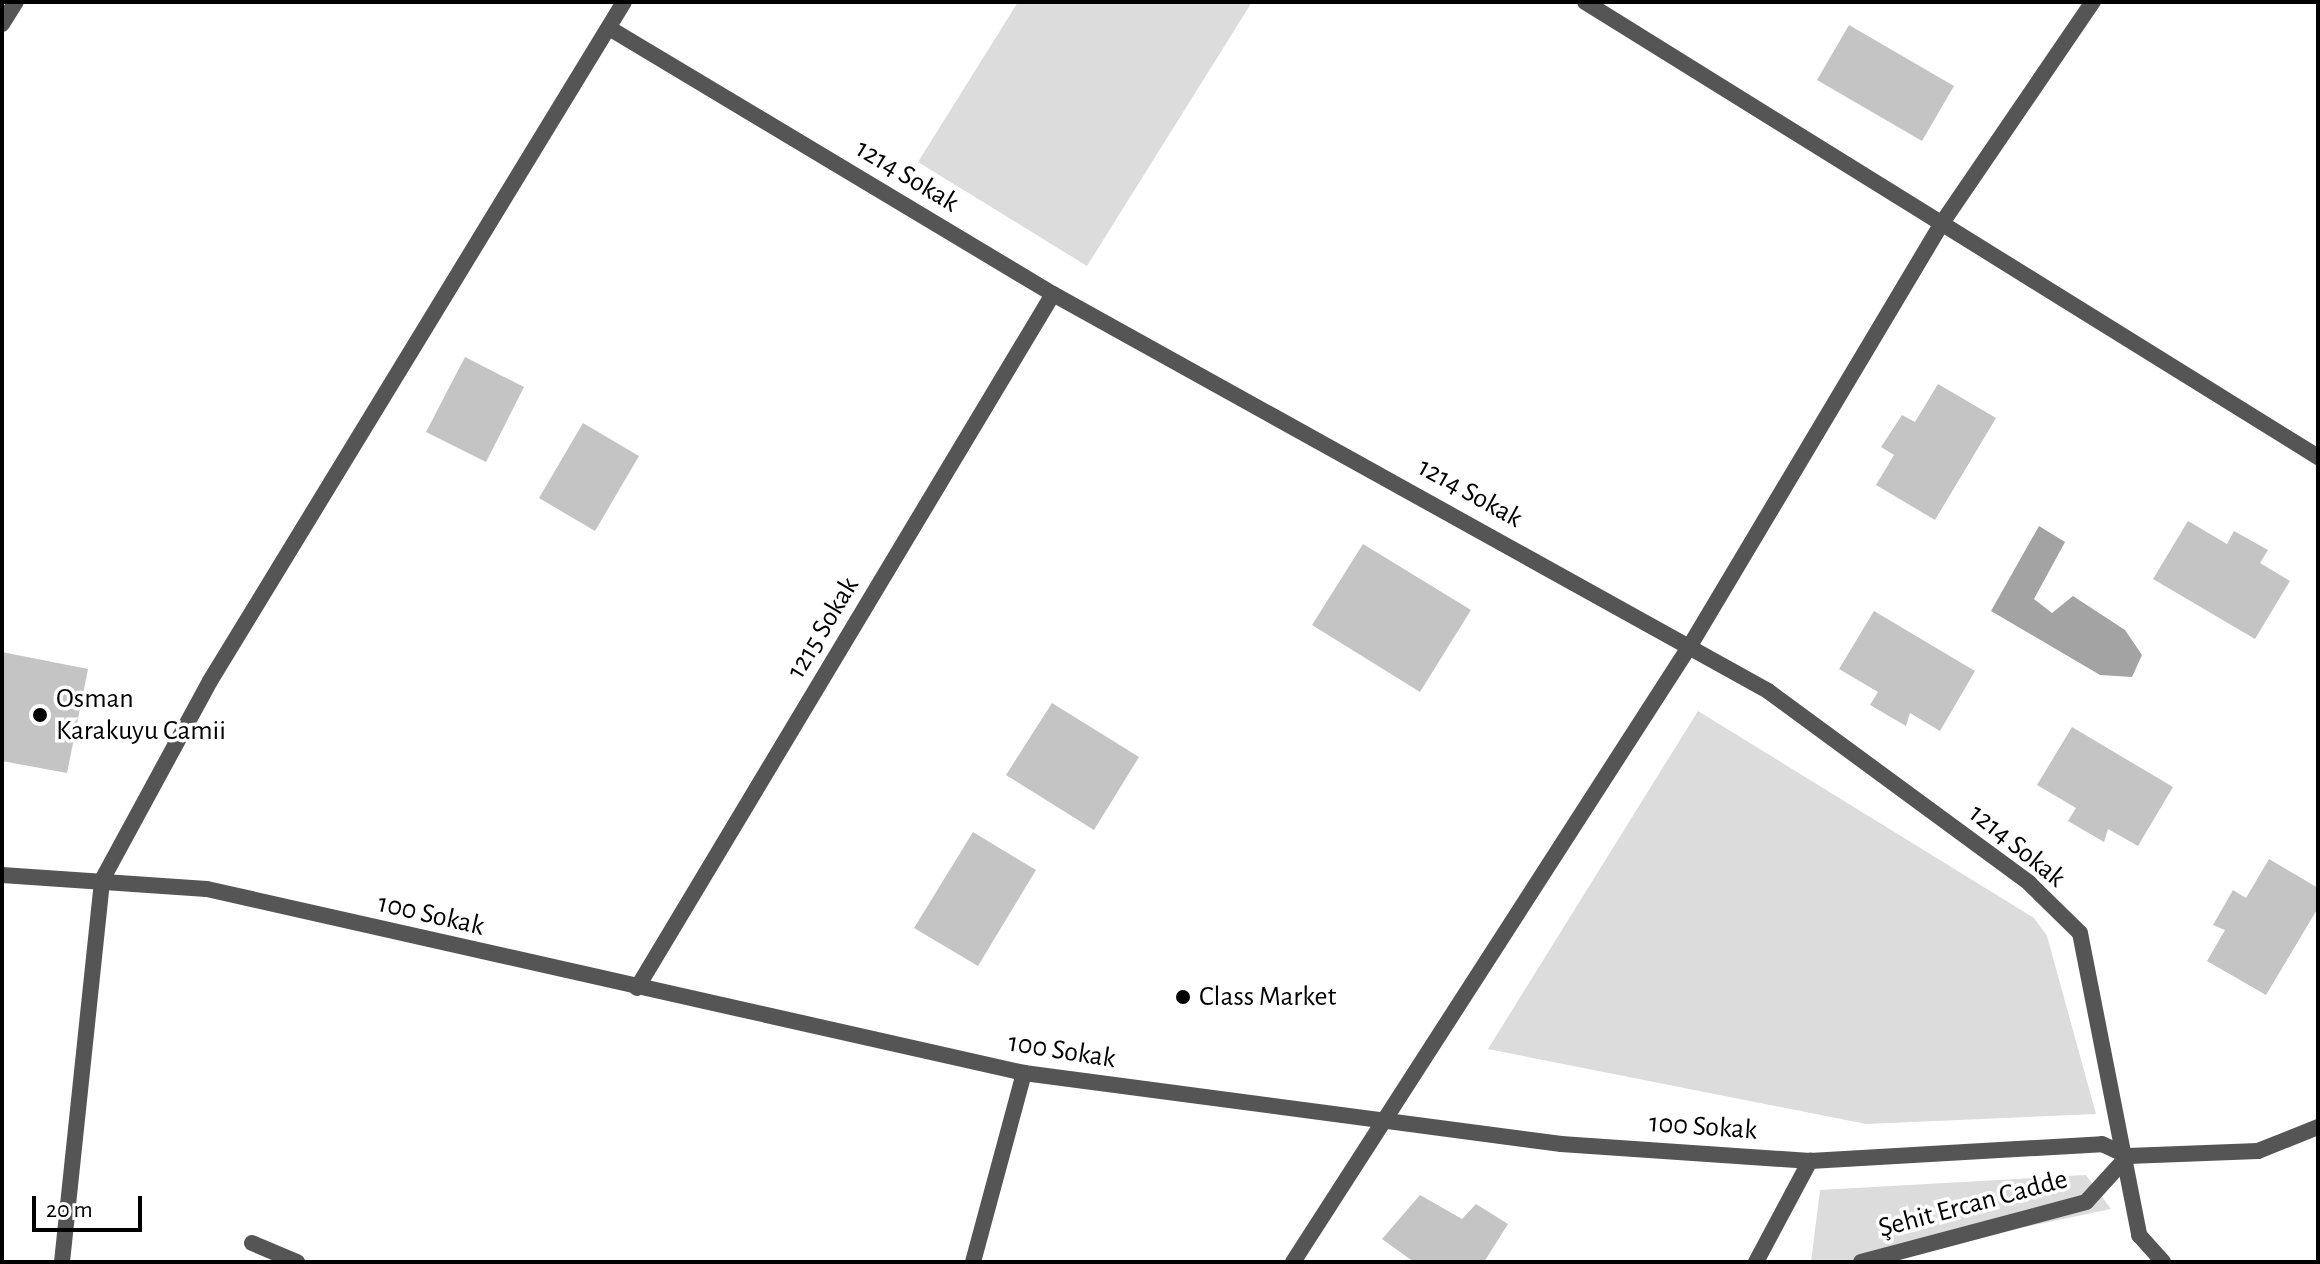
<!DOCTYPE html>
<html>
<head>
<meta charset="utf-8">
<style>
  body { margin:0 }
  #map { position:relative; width:2320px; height:1264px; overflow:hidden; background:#fff; font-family:"Alegreya Sans",sans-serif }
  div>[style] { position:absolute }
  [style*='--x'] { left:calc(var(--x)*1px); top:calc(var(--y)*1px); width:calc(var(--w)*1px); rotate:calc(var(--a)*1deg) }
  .green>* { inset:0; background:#dcdcdc }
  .water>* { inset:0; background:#a3a3a3 }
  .building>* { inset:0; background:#c4c4c4 }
  .service>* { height:16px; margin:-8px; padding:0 8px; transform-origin:8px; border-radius:8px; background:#555 }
  .minor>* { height:16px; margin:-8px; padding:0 8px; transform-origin:8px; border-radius:8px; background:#555 }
  .dots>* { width:22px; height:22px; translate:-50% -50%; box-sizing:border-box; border:4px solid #fff; border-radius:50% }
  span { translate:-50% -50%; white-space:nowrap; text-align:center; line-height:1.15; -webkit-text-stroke:7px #fff; paint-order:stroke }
  .street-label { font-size:28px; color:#000 }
  .poi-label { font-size:28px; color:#000 }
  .left { translate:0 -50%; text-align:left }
  .frame { position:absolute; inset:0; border:4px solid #000; pointer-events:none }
  .scale { position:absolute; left:32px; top:1196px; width:110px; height:36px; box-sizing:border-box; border:4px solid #000; border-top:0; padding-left:10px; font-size:24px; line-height:28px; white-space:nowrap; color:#000; -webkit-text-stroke:6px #fff; paint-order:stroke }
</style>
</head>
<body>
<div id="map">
  <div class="green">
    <div style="clip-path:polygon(1018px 2px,1252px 2px,1087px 266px,918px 162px)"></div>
    <div style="clip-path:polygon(1698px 711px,2034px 918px,2047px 936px,2096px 1114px,1866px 1124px,1488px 1049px)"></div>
    <div style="clip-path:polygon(2086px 1175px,2111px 1209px,1857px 1262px,1811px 1262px,1820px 1190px)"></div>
  </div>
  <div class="water">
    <div style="clip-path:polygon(2039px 526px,2065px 542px,2034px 599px,2052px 613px,2073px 596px,2125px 630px,2142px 655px,2132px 677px,2100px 675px,1991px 611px)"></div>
  </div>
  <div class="building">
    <div style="clip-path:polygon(1849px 25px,1954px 86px,1922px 141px,1817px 80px)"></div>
    <div style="clip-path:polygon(465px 357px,524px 387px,486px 462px,426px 432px)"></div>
    <div style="clip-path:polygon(1938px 384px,1996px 418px,1935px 520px,1876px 485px,1894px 455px,1881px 447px,1902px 415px,1915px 422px)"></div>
    <div style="clip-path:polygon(583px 423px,639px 456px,595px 531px,539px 498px)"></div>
    <div style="clip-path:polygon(2188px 521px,2227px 544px,2234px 531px,2268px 550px,2260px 563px,2290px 581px,2255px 639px,2153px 579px)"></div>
    <div style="clip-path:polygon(1363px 544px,1471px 610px,1420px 692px,1312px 625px)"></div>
    <div style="clip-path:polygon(1874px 611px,1975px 671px,1940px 731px,1910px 713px,1906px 726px,1870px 705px,1878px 692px,1839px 669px)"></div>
    <div style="clip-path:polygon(2px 652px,88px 669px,67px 773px,2px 761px)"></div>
    <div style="clip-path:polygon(1052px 703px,1139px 757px,1094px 830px,1006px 775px)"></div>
    <div style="clip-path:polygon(2072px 727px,2173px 787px,2138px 846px,2108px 829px,2104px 842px,2068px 821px,2076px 808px,2037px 785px)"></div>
    <div style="clip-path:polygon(973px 832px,1036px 870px,978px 966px,914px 928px)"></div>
    <div style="clip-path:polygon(2269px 859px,2318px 888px,2318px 908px,2266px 995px,2207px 961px,2225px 930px,2213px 925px,2233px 890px,2246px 898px)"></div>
    <div style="clip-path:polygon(1420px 1195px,1462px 1219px,1476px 1204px,1508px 1224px,1484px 1262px,1414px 1262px,1382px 1239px)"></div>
  </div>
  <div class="service">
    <div style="--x:252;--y:1243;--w:49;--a:22.9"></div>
  </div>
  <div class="minor">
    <div style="--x:1585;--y:2;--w:863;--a:31.83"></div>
    <div style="--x:2;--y:24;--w:26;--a:-58"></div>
    <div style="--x:609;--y:28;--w:518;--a:30.93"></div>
    <div style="--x:1053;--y:294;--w:818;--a:29.04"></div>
    <div style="--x:1768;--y:691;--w:324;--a:36.3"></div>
    <div style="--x:2029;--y:883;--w:71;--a:44.4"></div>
    <div style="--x:2080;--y:933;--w:308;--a:78.9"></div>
    <div style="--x:2139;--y:1235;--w:36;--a:48"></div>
    <div style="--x:2;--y:875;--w:205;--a:3.9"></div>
    <div style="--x:207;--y:889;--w:837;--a:12.69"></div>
    <div style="--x:1024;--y:1073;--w:542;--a:7.53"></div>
    <div style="--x:1561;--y:1144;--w:250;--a:3.9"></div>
    <div style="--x:1810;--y:1161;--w:292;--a:-3.3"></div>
    <div style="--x:2102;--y:1144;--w:29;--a:25"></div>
    <div style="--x:2128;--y:1156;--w:130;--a:-2.2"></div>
    <div style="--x:2258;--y:1151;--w:65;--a:-21.8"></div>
    <div style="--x:637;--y:988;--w:809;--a:-59.06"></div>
    <div style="--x:62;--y:1262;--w:384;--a:-84"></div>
    <div style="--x:102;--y:880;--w:226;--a:-61.5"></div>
    <div style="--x:210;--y:681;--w:795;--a:-58.63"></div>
    <div style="--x:973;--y:1262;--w:196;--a:-74.9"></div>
    <div style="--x:1293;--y:1262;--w:735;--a:-57.22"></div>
    <div style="--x:1691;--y:644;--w:490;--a:-59.2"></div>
    <div style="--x:1942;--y:223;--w:268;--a:-55.7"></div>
    <div style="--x:1756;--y:1262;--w:115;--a:-61.9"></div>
    <div style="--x:1861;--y:1262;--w:233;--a:-14.9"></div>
    <div style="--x:2086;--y:1202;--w:62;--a:-47.6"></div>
  </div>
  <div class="dots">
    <div style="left:40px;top:715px;background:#000"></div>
    <div style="left:1183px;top:997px;background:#000"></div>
  </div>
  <div class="street-label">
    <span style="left:907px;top:176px;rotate:31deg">1214 Sokak</span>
    <span style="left:1470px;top:493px;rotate:29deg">1214 Sokak</span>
    <span style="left:823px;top:628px;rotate:-59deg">1215 Sokak</span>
    <span style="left:2017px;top:846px;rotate:39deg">1214 Sokak</span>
    <span style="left:431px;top:915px;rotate:13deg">100 Sokak</span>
    <span style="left:1062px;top:1051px;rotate:9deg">100 Sokak</span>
    <span style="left:1703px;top:1127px;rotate:4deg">100 Sokak</span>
    <span style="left:1973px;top:1204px;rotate:-15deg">Şehit Ercan Cadde</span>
  </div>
  <div class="poi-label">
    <span class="left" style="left:56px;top:715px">Osman<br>Karakuyu Camii</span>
    <span class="left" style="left:1199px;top:997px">Class Market</span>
  </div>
  <div class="frame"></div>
  <div class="scale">20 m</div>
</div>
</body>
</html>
